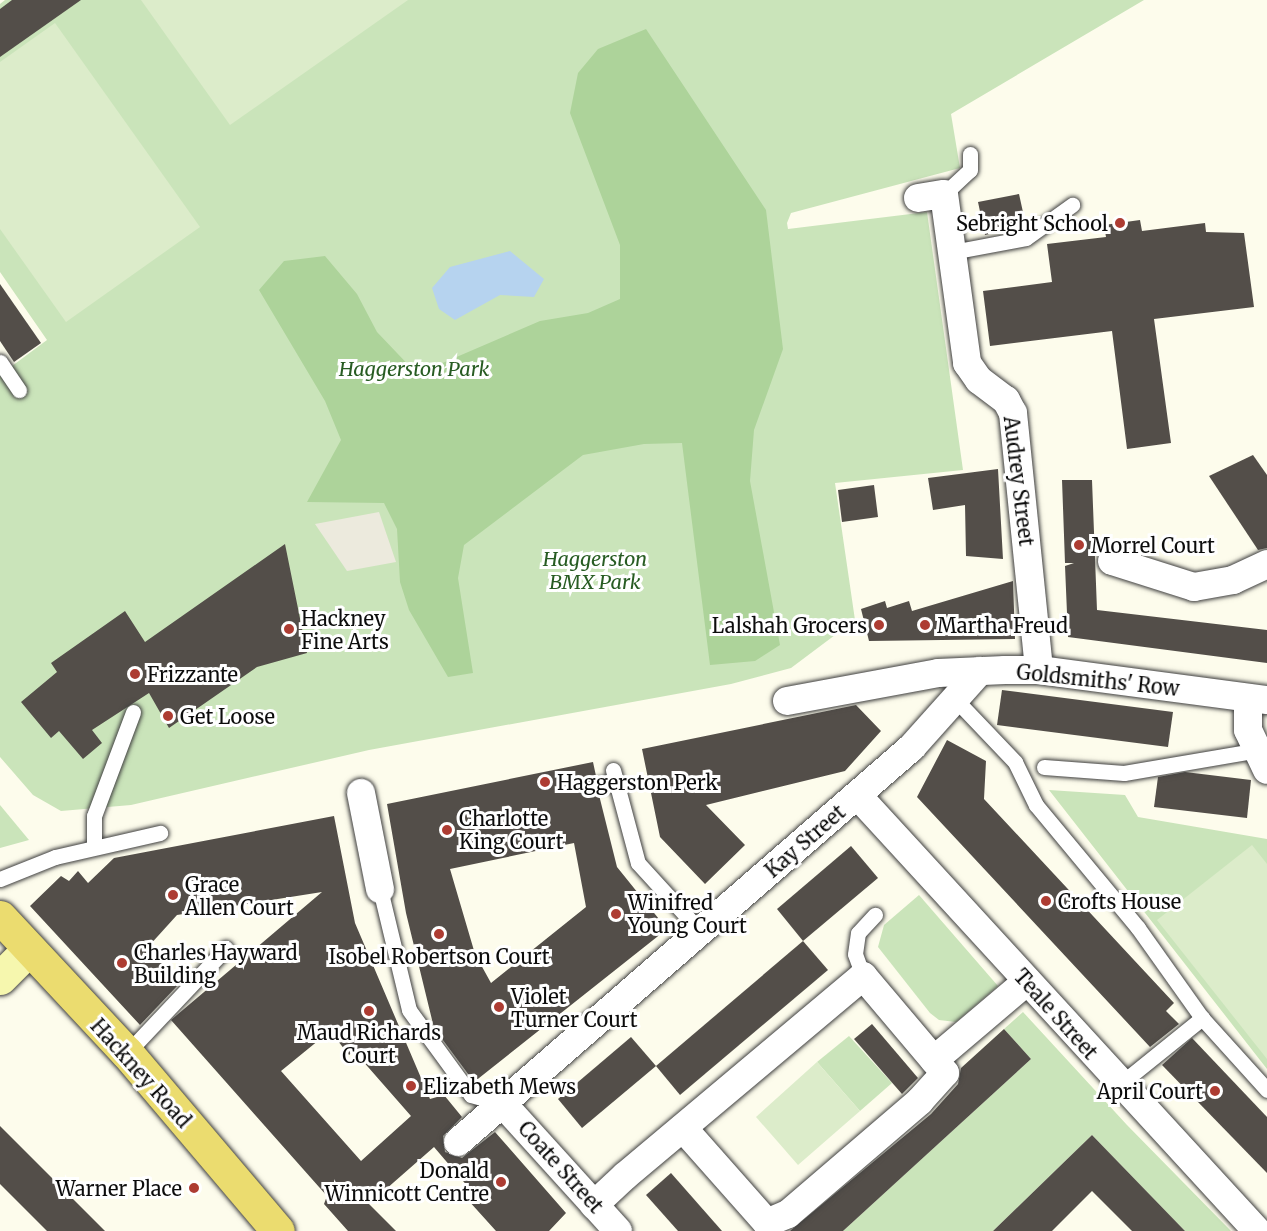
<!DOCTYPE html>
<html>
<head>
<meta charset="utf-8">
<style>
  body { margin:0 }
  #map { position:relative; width:1267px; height:1231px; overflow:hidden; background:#fdfcec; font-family:Merriweather,serif }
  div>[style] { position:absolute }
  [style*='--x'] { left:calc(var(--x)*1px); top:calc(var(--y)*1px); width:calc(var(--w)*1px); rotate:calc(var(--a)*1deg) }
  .green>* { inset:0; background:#cae4ba }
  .forest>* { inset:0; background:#add39a }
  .pitch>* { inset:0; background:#dcecca }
  .plaza>* { inset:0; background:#eceadd }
  .water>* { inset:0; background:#b6d3ef }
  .building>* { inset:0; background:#534e49 }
  .roads { filter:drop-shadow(0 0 2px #3f3f3f) drop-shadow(0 0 2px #3f3f3f) }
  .lane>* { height:15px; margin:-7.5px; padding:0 7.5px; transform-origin:7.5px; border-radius:7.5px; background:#fff }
  .street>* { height:28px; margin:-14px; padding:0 14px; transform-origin:14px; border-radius:14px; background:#fff }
  .secondary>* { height:33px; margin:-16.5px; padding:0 16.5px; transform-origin:16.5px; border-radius:16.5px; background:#f6f7ae }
  .primary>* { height:33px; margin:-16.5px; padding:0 16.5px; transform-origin:16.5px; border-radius:16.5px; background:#ebdc6f }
  .dots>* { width:16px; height:16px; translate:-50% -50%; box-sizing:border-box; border:3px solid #fff; border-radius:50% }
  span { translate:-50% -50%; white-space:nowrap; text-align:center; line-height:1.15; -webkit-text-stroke:6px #fff; paint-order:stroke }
  .poi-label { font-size:20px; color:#0c0c0c }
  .right { translate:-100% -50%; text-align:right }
  .left { translate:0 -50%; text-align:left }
  .park-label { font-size:20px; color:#285c23; font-style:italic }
  .street-label { font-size:20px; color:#0c0c0c }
</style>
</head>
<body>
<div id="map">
  <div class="green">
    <div style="clip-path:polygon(5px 0,1144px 0,951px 114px,960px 168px,791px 213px,787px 223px,788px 229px,927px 212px,963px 470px,835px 483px,855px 620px,791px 668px,731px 684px,369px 750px,131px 805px,61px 811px,33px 795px,0 757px,0 375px,47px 340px,0 272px,0 4px)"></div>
    <div style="clip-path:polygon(1049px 790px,1125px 795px,1138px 817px,1267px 839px,1267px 1069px)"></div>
    <div style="clip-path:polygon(0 805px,29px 840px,0 848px)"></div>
    <div style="clip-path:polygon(919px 895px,998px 986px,956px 1022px,939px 1020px,930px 1013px,878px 947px,884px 925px)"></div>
    <div style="clip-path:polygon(1023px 1012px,1127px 1125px,1231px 1231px,1185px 1231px,1092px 1135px,993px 1231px,843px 1231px,1031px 1059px,1004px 1029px)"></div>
    <div style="clip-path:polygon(849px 1036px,892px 1083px,860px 1111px,817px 1062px)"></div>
  </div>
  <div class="forest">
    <div style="clip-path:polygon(646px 29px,766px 210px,783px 349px,754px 430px,750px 481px,780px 645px,755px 661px,710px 665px,682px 443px,644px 444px,583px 455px,464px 545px,458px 578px,473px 673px,448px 677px,409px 610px,400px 582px,397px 529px,384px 503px,307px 502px,341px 440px,325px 401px,259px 290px,284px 261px,325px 256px,357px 294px,377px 332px,417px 374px,540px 321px,588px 313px,620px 299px,620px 245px,570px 113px,578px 73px,598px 49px)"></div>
  </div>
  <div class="pitch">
    <div style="clip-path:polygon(141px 0,408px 0,230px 125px)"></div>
    <div style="clip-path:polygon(55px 23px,200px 227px,66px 322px,0 229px,0 62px)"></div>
    <div style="clip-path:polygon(1252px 845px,1267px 864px,1267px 1059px,1157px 920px)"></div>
    <div style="clip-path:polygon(817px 1062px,860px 1111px,798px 1165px,756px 1117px)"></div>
  </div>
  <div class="plaza">
    <div style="clip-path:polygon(379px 512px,396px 562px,347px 571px,315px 524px)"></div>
  </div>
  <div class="water">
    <div style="clip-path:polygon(510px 251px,544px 279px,534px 297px,500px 295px,455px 320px,439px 309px,432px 288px,450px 267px)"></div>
  </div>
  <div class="building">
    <div style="clip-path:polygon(12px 0,81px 0,0 57px,0 9px)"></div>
    <div style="clip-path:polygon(1019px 194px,1026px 226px,985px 235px,978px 202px)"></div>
    <div style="clip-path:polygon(1140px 220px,1142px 231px,1205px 223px,1206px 232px,1244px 233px,1254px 307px,1154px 319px,1171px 443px,1127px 449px,1112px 331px,990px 346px,983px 291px,1052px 282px,1047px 244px,1106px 237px,1104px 225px)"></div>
    <div style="clip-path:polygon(0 284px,41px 343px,14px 362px,0 341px)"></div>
    <div style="clip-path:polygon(1253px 455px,1267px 475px,1267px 548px,1258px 550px,1209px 476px)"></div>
    <div style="clip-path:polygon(998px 469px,1003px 559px,966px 556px,965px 505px,933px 510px,928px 478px)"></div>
    <div style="clip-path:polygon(1062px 480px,1092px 480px,1097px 610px,1267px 630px,1267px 663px,1068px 637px,1065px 566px,1074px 563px,1065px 563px)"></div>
    <div style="clip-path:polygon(874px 485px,878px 517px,842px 522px,838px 490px)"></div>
    <div style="clip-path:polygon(285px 544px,307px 653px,257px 667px,169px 728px,149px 693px,92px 730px,102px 743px,83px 759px,59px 731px,51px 738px,21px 702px,57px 672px,51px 663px,125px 611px,145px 642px)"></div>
    <div style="clip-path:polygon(1013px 581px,1015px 639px,869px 641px,861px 609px,885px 601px,887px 608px,909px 601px,912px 611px)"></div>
    <div style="clip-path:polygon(1002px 690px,1173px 712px,1168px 747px,997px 725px)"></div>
    <div style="clip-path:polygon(856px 705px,881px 731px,845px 771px,706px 805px,745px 845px,705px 884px,660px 837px,642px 749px)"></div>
    <div style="clip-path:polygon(947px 740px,986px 761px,984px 799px,1174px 1003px,1166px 1011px,1179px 1024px,1150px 1047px,917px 797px)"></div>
    <div style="clip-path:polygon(evenodd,593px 762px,596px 776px,589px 787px,599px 795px,617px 867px,667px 929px,474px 1082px,434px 1028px,406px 913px,387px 804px,593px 762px,574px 843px,586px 907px,491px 983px,475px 954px,450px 869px,574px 843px)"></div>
    <div style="clip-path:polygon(1185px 772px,1251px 780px,1247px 818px,1154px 807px,1158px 777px)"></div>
    <div style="clip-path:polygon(evenodd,334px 816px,355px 923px,430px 1099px,444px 1095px,462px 1117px,443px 1136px,445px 1152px,462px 1158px,495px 1132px,566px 1213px,549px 1231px,496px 1231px,468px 1200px,475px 1195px,434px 1147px,369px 1204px,396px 1231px,348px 1231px,324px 1204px,327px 1196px,171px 1020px,322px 892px,177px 915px,148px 947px,179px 984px,140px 1025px,30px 906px,61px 876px,69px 881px,78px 871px,88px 883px,114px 858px,334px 816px,330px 1031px,349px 1055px,354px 1051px,411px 1116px,361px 1161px,281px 1071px,330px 1031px)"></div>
    <div style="clip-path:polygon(851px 846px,878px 878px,803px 941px,777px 909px)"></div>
    <div style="clip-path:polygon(803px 941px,828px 970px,680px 1095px,656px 1066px)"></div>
    <div style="clip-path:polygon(872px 1024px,918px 1078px,902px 1094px,854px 1039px)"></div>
    <div style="clip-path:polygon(1004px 1029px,1031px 1059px,843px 1231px,790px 1231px,931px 1114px,958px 1084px,961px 1068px)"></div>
    <div style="clip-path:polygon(631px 1037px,656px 1066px,582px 1128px,558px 1099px)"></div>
    <div style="clip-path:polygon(1192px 1038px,1267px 1117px,1267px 1173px,1162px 1065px)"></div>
    <div style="clip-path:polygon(0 1126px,105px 1231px,47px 1231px,0 1184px)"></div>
    <div style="clip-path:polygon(1092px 1135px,1185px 1231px,1132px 1231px,1092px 1191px,1052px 1231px,993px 1231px)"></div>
    <div style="clip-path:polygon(671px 1173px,722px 1231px,678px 1231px,646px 1195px)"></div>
  </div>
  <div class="roads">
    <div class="lane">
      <div style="--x:944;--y:194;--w:35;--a:-43"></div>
      <div style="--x:970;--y:170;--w:16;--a:-90"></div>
      <div style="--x:952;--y:252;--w:75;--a:-10.7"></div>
      <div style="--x:1026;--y:238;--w:57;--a:-35.7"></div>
      <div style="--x:0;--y:362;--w:34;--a:56"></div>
      <div style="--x:956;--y:700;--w:86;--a:46.4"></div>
      <div style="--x:1015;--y:762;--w:48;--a:64"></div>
      <div style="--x:1036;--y:805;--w:160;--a:50.3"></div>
      <div style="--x:1138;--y:928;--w:110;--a:54.6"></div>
      <div style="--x:1202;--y:1018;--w:97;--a:47.9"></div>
      <div style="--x:1044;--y:767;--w:80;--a:4.3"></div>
      <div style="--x:1124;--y:773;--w:136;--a:-9.7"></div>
      <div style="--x:613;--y:770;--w:96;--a:75"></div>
      <div style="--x:638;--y:863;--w:92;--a:47.6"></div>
      <div style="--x:598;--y:785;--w:17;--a:-10"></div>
      <div style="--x:94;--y:846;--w:30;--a:-90"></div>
      <div style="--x:94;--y:816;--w:111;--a:-69.4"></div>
      <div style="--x:0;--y:879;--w:59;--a:-21.8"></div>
      <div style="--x:55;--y:857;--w:108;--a:-12.9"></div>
      <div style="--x:380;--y:889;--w:124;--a:76.5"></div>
      <div style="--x:409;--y:1010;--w:105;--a:53.9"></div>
      <div style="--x:471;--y:1095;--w:33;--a:16"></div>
      <div style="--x:863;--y:976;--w:23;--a:-110"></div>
      <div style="--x:855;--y:954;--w:21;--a:-82"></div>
      <div style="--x:858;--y:933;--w:25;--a:-47"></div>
      <div style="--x:127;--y:1053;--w:144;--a:-46.7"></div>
      <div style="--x:1119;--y:1085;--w:107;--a:-38.9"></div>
    </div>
    <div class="street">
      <div style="--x:918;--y:198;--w:26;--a:-9"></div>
      <div style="--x:944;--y:194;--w:171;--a:82.2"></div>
      <div style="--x:967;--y:363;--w:21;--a:55"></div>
      <div style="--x:979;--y:380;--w:34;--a:37"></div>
      <div style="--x:1006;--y:400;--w:15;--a:62"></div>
      <div style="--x:1013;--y:413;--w:258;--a:84.2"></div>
      <div style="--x:1112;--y:561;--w:86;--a:17.6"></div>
      <div style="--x:1194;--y:587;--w:40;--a:-10"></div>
      <div style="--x:1233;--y:580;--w:38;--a:-25"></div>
      <div style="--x:1248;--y:698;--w:32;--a:90"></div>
      <div style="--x:1248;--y:730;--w:44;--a:64.6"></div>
      <div style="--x:787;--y:701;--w:154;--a:-10.5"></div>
      <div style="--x:938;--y:673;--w:67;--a:-2.6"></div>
      <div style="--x:1005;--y:670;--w:34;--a:0"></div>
      <div style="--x:1039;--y:670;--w:230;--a:7.5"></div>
      <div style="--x:361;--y:793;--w:98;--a:78.8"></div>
      <div style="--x:858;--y:796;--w:590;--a:47.47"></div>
      <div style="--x:934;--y:1060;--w:122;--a:-40.3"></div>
      <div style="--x:503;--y:1104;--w:171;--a:47.8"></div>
      <div style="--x:458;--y:1142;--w:602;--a:-41.02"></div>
      <div style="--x:912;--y:747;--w:102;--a:-48.2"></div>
      <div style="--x:594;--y:1205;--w:42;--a:-43.1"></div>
      <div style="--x:625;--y:1176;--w:311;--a:-40"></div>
      <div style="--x:863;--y:976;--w:127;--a:49.8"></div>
      <div style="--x:945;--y:1073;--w:38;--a:132"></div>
      <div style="--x:920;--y:1101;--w:174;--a:139.4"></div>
      <div style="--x:788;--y:1214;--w:23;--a:157"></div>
      <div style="--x:767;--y:1223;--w:127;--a:-131.5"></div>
    </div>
    <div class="secondary">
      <div style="--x:0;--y:978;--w:41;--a:-45"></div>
    </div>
    <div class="primary">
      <div style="--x:0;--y:917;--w:186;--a:47"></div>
      <div style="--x:127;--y:1053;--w:233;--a:49.7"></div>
    </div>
  </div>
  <div class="dots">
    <div style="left:1120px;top:223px;background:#ad3c32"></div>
    <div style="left:1079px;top:545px;background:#ad3c32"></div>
    <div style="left:879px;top:625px;background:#ad3c32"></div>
    <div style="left:925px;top:625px;background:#ad3c32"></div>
    <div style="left:289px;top:629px;background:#ad3c32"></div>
    <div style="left:135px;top:674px;background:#ad3c32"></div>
    <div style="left:168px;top:716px;background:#ad3c32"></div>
    <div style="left:545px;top:782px;background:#ad3c32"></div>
    <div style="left:447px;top:830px;background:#ad3c32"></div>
    <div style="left:173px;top:895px;background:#ad3c32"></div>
    <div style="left:1046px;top:901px;background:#ad3c32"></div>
    <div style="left:616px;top:914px;background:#ad3c32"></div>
    <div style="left:439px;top:934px;background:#ad3c32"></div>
    <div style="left:122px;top:963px;background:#ad3c32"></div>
    <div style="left:499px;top:1007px;background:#ad3c32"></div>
    <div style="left:369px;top:1011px;background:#ad3c32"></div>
    <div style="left:411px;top:1086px;background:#ad3c32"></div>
    <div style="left:1215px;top:1091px;background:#ad3c32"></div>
    <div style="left:501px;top:1182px;background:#ad3c32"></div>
    <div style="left:194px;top:1188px;background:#ad3c32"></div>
  </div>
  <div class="poi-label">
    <span class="right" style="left:1108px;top:223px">Sebright School</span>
    <span class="left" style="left:1091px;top:545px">Morrel Court</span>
    <span class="left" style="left:301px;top:630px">Hackney<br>Fine Arts</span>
    <span class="right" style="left:867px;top:625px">Lalshah Grocers</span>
    <span class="left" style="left:937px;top:625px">Martha Freud</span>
    <span class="left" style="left:147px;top:674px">Frizzante</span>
    <span class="left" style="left:180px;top:716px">Get Loose</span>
    <span class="left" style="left:557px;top:782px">Haggerston Perk</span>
    <span class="left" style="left:459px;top:830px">Charlotte<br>King Court</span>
    <span class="left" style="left:185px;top:896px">Grace<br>Allen Court</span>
    <span class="left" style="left:1058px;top:901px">Crofts House</span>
    <span class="left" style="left:628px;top:914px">Winifred<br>Young Court</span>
    <span class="left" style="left:134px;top:964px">Charles Hayward<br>Building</span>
    <span style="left:439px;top:956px">Isobel Robertson Court</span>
    <span class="left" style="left:511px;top:1008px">Violet<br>Turner Court</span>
    <span style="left:369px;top:1044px">Maud Richards<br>Court</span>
    <span class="left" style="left:423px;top:1086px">Elizabeth Mews</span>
    <span class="right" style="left:1203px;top:1091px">April Court</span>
    <span class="right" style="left:489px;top:1182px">Donald<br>Winnicott Centre</span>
    <span class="right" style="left:182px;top:1188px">Warner Place</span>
  </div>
  <div class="park-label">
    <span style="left:414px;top:368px">Haggerston Park</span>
    <span style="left:595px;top:570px">Haggerston<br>BMX Park</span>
  </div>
  <div class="street-label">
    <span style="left:1019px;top:481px;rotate:83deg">Audrey Street</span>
    <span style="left:1098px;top:680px;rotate:6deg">Goldsmiths' Row</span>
    <span style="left:805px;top:841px;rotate:-41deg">Kay Street</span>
    <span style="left:1056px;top:1014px;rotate:48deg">Teale Street</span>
    <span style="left:141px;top:1073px;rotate:48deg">Hackney Road</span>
    <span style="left:561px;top:1167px;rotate:48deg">Coate Street</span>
  </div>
</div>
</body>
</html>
